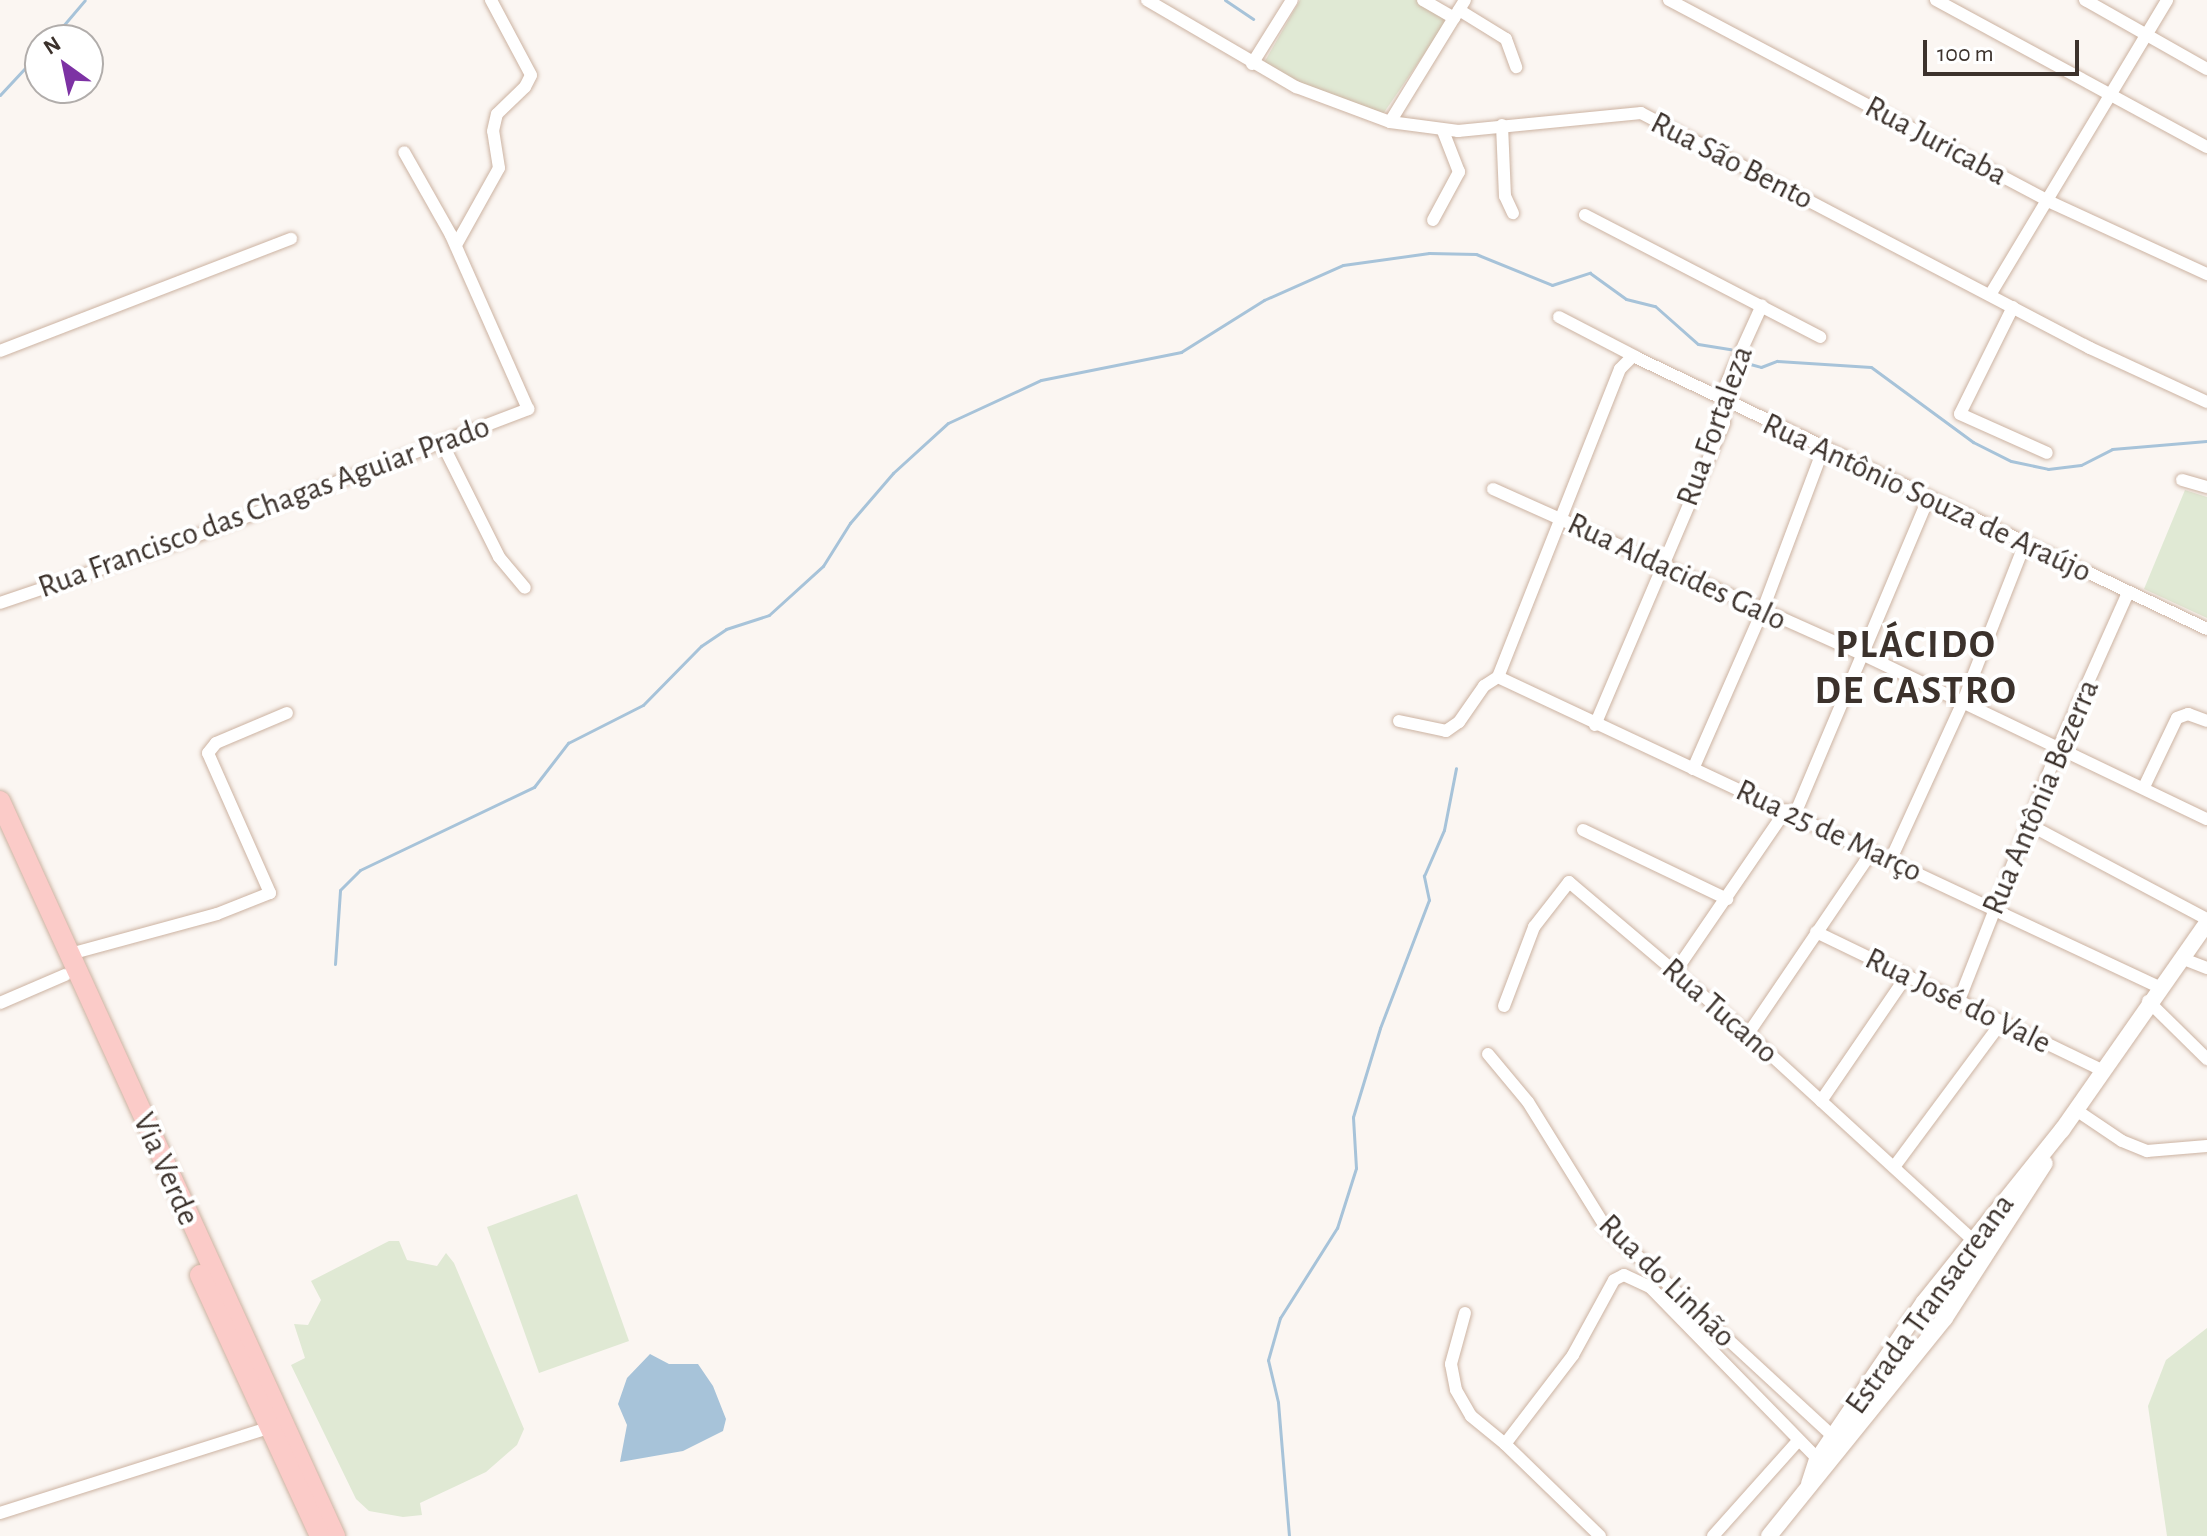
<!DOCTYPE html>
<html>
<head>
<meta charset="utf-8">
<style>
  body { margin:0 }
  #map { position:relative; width:2207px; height:1536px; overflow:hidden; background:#fbf6f2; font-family:"Alegreya Sans",sans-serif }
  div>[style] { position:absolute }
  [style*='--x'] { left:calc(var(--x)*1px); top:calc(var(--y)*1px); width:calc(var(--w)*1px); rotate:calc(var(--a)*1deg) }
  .green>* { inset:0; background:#e0e9d4 }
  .water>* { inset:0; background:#a7c3d9 }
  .stream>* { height:3px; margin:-1.5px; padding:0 1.5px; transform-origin:1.5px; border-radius:1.5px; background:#a7c3d9 }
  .roads { filter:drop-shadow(0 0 2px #ccb3a2) drop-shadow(0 0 2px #ccb3a2) }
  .minor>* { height:12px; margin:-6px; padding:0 6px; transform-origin:6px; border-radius:6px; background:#fff }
  .tertiary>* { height:16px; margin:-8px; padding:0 8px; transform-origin:8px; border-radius:8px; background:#fff }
  .primary>* { height:20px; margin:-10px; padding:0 10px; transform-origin:10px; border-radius:10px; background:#fbcbc8 }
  span { translate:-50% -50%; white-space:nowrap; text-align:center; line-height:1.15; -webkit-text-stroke:8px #fff; paint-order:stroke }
  .street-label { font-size:32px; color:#3c322c }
  .district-label { font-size:40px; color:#3c322c; font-weight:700; letter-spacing:2px }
  .north { position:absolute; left:24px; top:24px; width:80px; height:80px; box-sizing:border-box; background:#fff; border:2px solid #b1adab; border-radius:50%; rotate:327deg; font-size:22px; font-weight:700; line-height:32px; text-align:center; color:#3c322c }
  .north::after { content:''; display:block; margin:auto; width:28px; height:36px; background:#7d32a4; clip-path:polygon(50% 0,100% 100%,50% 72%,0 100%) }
  .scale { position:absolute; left:1923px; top:40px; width:156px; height:36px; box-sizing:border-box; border:4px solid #3c322c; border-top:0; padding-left:10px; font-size:24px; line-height:28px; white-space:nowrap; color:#3c322c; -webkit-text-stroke:6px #fff; paint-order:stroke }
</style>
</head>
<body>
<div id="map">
  <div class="green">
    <div style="clip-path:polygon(1300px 0,1416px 0,1449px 18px,1383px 114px,1261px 68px)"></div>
    <div style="clip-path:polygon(2185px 490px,2207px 497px,2207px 618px,2144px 589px)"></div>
    <div style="clip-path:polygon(577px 1194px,629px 1341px,539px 1373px,487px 1227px)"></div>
    <div style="clip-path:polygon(389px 1241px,399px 1241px,407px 1260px,437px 1266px,446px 1253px,454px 1263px,524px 1429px,517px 1445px,486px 1472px,420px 1503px,422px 1515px,403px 1517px,369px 1511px,356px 1499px,291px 1365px,305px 1358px,294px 1324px,308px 1325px,321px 1300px,311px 1281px)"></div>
    <div style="clip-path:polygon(2207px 1328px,2207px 1536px,2167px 1536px,2148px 1406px,2166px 1360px)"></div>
  </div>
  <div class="water">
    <div style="clip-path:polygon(650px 1354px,669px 1364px,698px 1364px,713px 1386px,726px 1419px,723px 1431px,683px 1451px,620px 1462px,627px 1425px,618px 1404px,627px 1378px)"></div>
  </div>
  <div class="stream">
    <div style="--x:1225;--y:0;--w:34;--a:34"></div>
    <div style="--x:51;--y:40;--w:52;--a:-49.6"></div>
    <div style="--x:0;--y:95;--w:59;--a:-47.1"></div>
    <div style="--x:1750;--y:364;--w:11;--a:15"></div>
    <div style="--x:1761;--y:367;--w:17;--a:-21"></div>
    <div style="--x:1777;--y:361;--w:94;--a:3.7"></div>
    <div style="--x:1871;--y:367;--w:127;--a:36.3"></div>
    <div style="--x:1973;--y:442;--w:42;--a:26.6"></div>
    <div style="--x:2011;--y:461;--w:38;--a:12"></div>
    <div style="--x:2048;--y:469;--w:33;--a:-7"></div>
    <div style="--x:2081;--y:465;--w:35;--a:-27"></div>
    <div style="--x:2112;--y:449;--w:95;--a:-4.8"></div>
    <div style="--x:335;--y:964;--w:74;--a:-86.1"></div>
    <div style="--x:340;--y:890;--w:28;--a:-45"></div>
    <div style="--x:360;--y:870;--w:193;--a:-25.5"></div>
    <div style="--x:534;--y:787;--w:56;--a:-52.3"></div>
    <div style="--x:568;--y:743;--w:84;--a:-26.9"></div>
    <div style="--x:643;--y:705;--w:83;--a:-45.5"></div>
    <div style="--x:701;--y:646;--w:30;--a:-34"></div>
    <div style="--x:726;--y:629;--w:45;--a:-18"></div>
    <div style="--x:769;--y:615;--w:73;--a:-42.2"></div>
    <div style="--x:823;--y:566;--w:51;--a:-57.9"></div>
    <div style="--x:850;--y:523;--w:66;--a:-49.3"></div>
    <div style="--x:893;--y:473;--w:74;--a:-42.3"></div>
    <div style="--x:948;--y:423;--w:102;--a:-24.8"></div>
    <div style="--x:1041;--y:380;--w:143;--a:-11.3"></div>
    <div style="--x:1181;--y:352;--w:98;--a:-32.1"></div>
    <div style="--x:1264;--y:300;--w:86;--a:-23.9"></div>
    <div style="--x:1343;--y:265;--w:87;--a:-7.9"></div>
    <div style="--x:1429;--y:253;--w:47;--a:1.2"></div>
    <div style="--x:1476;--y:254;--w:82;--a:22.2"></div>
    <div style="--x:1552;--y:285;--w:40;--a:-18"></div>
    <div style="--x:1590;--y:273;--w:44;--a:35.8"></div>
    <div style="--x:1626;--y:299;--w:30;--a:14"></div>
    <div style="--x:1655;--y:306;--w:57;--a:41.5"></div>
    <div style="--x:1698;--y:344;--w:33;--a:9"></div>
    <div style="--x:1289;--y:1536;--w:134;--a:-94.7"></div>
    <div style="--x:1278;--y:1402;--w:43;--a:-103.4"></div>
    <div style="--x:1268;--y:1360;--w:44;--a:-74.1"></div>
    <div style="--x:1280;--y:1318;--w:107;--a:-57.7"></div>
    <div style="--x:1337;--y:1228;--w:63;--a:-72.4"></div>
    <div style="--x:1356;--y:1168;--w:51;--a:-93.4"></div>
    <div style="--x:1353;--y:1117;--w:93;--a:-73.1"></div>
    <div style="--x:1380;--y:1028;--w:137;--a:-69.1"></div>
    <div style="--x:1429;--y:900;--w:25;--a:-102"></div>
    <div style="--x:1424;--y:876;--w:50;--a:-66.5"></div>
    <div style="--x:1444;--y:830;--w:63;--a:-79"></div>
  </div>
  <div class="roads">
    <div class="minor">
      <div style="--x:1147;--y:0;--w:173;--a:30.3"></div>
      <div style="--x:1296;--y:87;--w:100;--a:20.4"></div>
      <div style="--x:1390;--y:122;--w:69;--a:7.5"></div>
      <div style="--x:1458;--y:131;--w:184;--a:-5.6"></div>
      <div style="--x:1641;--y:113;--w:507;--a:27.63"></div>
      <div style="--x:2090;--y:348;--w:129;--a:24.8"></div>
      <div style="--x:1423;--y:0;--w:36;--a:30"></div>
      <div style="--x:1669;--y:0;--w:429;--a:27.9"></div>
      <div style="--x:2048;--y:201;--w:175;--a:24.7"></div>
      <div style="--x:1936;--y:0;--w:308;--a:28.5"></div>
      <div style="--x:2085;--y:0;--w:140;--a:29.5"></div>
      <div style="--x:1459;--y:10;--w:55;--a:31.7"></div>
      <div style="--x:1506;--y:39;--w:30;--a:70"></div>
      <div style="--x:1252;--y:64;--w:75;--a:-58"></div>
      <div style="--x:1390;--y:122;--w:143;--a:-58.4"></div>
      <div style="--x:1502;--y:125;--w:71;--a:87.6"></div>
      <div style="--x:1505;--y:196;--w:19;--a:65"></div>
      <div style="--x:1585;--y:215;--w:265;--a:27.4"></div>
      <div style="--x:1433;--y:220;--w:55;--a:-61.6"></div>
      <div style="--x:1459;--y:172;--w:44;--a:-111.3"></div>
      <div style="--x:456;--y:245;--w:88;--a:-60.8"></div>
      <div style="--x:499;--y:168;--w:37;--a:-99"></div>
      <div style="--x:493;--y:131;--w:17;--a:-77"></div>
      <div style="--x:497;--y:114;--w:39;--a:-44"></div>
      <div style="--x:525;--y:87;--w:13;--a:-63"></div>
      <div style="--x:531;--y:75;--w:85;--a:-118.1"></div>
      <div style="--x:1990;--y:295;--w:344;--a:-59"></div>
      <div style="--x:2013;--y:307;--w:119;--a:116.4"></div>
      <div style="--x:1960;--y:414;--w:95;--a:24.1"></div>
      <div style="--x:1559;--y:317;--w:87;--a:27.5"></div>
      <div style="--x:0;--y:351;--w:312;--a:-21.1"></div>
      <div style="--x:442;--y:443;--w:127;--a:63.4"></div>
      <div style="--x:499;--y:557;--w:40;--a:50"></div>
      <div style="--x:2182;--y:480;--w:26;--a:16"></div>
      <div style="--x:1493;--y:489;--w:404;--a:24.1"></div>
      <div style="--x:1862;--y:654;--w:382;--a:25.6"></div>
      <div style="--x:0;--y:603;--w:190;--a:-18.7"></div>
      <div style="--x:180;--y:542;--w:373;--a:-20.9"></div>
      <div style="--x:528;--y:409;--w:190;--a:-113.9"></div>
      <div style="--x:451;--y:235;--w:95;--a:-119.5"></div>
      <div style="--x:1498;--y:677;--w:730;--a:25.13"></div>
      <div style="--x:1399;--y:721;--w:48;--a:12"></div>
      <div style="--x:1446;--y:731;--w:16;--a:-35"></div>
      <div style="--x:1459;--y:722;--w:44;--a:-55.2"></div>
      <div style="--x:1484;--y:686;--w:17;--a:-33"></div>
      <div style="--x:1498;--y:677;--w:331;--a:-68.4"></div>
      <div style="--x:1620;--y:369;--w:18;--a:-45"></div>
      <div style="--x:1633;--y:356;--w:636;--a:25.44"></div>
      <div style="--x:1595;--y:725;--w:329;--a:-66.9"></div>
      <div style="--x:1724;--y:422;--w:31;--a:-92"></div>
      <div style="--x:1723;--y:391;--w:94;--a:-65.6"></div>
      <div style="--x:1693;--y:769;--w:171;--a:-66.3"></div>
      <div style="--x:1762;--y:612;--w:176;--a:-69.4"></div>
      <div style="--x:2144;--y:787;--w:76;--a:-64.4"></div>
      <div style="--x:2177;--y:718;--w:12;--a:-20"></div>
      <div style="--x:2188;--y:714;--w:20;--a:20"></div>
      <div style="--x:1795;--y:814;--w:344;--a:-67.1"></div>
      <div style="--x:2028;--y:824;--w:203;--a:28"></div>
      <div style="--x:1583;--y:830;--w:160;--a:25.6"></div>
      <div style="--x:1891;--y:859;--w:170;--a:-65.4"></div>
      <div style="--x:1962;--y:704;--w:170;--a:-68.6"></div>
      <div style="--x:1816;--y:932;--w:315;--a:25.8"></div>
      <div style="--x:70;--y:954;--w:152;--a:-15.2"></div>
      <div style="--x:217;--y:914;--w:57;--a:-21.6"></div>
      <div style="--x:270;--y:893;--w:153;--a:-113.9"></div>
      <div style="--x:208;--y:753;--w:13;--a:-51"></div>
      <div style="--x:216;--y:743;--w:77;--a:-22.9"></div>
      <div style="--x:2181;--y:958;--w:28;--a:21"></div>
      <div style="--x:1675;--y:972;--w:196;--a:-55.6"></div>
      <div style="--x:2148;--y:1001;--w:83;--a:44.5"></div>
      <div style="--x:0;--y:1003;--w:71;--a:-23.3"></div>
      <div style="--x:1958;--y:1003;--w:275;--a:-68.5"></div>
      <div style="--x:2059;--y:747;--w:169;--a:-65.9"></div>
      <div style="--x:1504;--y:1006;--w:85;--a:-69.2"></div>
      <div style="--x:1534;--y:927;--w:57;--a:-52.1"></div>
      <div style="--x:1569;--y:882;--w:235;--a:40.3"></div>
      <div style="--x:1748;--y:1034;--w:304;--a:42.5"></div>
      <div style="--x:1748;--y:1034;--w:222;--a:-55.8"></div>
      <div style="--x:1488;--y:1054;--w:62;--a:50.2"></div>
      <div style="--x:1528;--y:1102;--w:146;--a:58.2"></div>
      <div style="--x:1605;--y:1226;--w:316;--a:42.7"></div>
      <div style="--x:1821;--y:1101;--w:150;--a:-55.6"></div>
      <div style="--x:2076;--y:1110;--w:55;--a:34"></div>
      <div style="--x:2122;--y:1141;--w:27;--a:22"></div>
      <div style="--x:2147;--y:1151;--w:60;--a:-4.8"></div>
      <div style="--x:1894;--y:1167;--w:179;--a:-53.4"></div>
      <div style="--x:1465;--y:1313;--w:53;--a:105.4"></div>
      <div style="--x:1451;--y:1364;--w:26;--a:79"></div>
      <div style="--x:1456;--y:1390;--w:30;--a:60"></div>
      <div style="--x:1471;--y:1416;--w:44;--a:39.5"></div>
      <div style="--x:0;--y:1513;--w:288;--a:-17.6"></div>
      <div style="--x:1600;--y:1536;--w:132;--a:-135.9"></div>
      <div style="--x:1505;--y:1444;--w:112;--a:-52.6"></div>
      <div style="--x:1573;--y:1355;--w:85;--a:-61.3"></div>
      <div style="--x:1614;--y:1280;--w:11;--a:-27"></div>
      <div style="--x:1624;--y:1275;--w:29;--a:25"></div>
      <div style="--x:1650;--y:1287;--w:249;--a:45.7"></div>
      <div style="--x:1713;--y:1536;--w:126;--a:-48.2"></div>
    </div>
    <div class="tertiary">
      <div style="--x:1809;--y:1484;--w:25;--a:-72"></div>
      <div style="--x:1817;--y:1460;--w:191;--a:-55.9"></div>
      <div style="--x:1924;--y:1302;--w:221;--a:-51.3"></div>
      <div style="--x:2062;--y:1130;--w:253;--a:-55"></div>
      <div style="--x:1769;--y:1536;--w:280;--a:-51.1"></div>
      <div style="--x:1945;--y:1318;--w:184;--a:-57.2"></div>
    </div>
    <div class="primary">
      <div style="--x:0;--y:801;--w:808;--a:65.5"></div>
      <div style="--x:200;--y:1275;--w:287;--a:65.3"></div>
    </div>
  </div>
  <div class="street-label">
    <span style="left:1936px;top:141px;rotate:28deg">Rua Juricaba</span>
    <span style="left:1732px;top:161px;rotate:27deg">Rua São Bento</span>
    <span style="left:1715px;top:426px;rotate:-70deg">Rua Fortaleza</span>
    <span style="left:1927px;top:498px;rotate:25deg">Rua Antônio Souza de Araújo</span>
    <span style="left:264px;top:507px;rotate:-20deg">Rua Francisco das Chagas Aguiar Prado</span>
    <span style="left:1677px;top:572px;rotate:25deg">Rua Aldacides Galo</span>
    <span style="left:2041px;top:797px;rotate:-67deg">Rua Antônia Bezerra</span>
    <span style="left:1829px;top:831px;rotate:25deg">Rua 25 de Março</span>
    <span style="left:1958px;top:1001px;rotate:26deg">Rua José do Vale</span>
    <span style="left:1720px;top:1011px;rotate:41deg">Rua Tucano</span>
    <span style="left:166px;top:1169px;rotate:66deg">Via Verde</span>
    <span style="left:1667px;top:1281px;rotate:44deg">Rua do Linhão</span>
    <span style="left:1930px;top:1304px;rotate:-54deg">Estrada Transacreana</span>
  </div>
  <div class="district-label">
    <span style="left:1916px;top:668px">PLÁCIDO<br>DE CASTRO</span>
  </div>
  <div class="north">N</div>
  <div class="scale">100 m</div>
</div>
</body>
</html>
